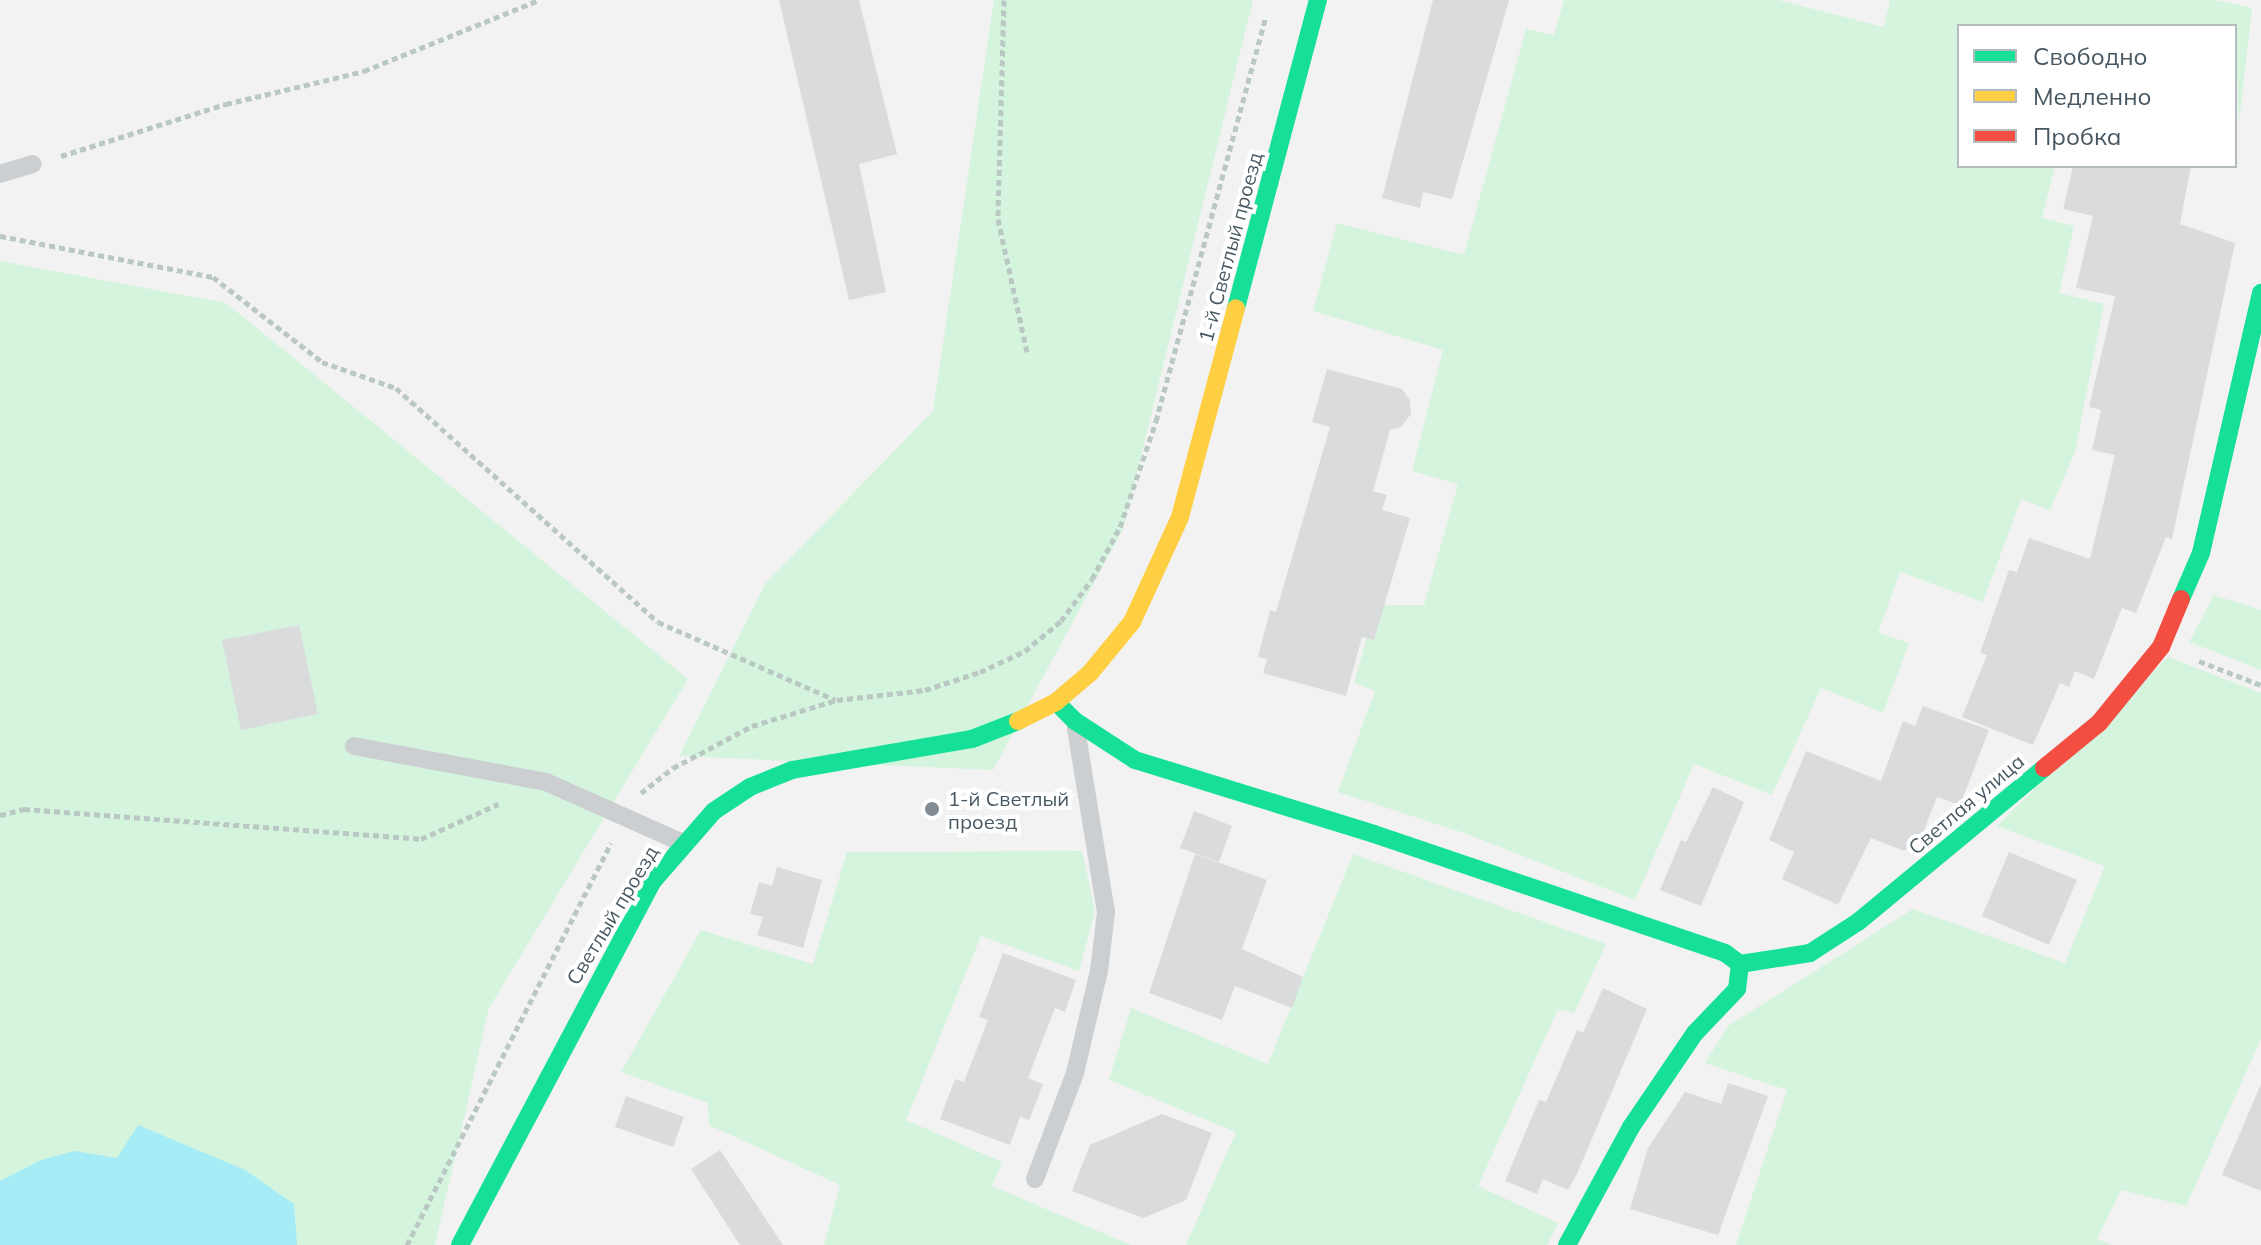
<!DOCTYPE html>
<html>
<head>
<meta charset="utf-8">
<style>
  body { margin:0 }
  #map { position:relative; width:2261px; height:1245px; overflow:hidden; background:#f3f2f2; font-family:Mulish,sans-serif }
  div>[style] { position:absolute }
  [style*='--x'] { left:calc(var(--x)*1px); top:calc(var(--y)*1px); width:calc(var(--w)*1px); rotate:calc(var(--a)*1deg) }
  .green>* { inset:0; background:#d5f4de }
  .water>* { inset:0; background:#a6ecf6 }
  .building>* { inset:0; background:#dadbdc }
  .path>* { height:5px; margin-top:-2.5px; transform-origin:0; background:repeating-linear-gradient(90deg,#b9c8c2 0 6px,transparent 0 10px) }
  .lane>* { height:18px; margin:-9px; padding:0 9px; transform-origin:9px; border-radius:9px; background:#cccfd2 }
  .fast>* { height:18px; margin:-9px; padding:0 9px; transform-origin:9px; border-radius:9px; background:#16e098 }
  .slow>* { height:18px; margin:-9px; padding:0 9px; transform-origin:9px; border-radius:9px; background:#ffcf43 }
  .jam>* { height:18px; margin:-9px; padding:0 9px; transform-origin:9px; border-radius:9px; background:#f24e42 }
  .dots>* { width:22px; height:22px; translate:-50% -50%; box-sizing:border-box; border:4px solid #fff; border-radius:50% }
  span { translate:-50% -50%; white-space:nowrap; text-align:center; line-height:1.15; -webkit-text-stroke:8px #fff; paint-order:stroke }
  .street-label { font-size:20px; color:#475862 }
  .poi-label { font-size:20px; color:#475862 }
  .left { translate:0 -50%; text-align:left }
  .legend { position:absolute; left:1957px; top:24px; width:280px; height:144px; box-sizing:border-box; background:#fff; border:2px solid #b5bcc0; margin:0; padding:10px 14px; list-style:none; font-size:24px; color:#475862 }
  .legend li { display:flex; align-items:center; gap:16px; height:40px }
  .legend b { width:40px; border:2px solid #b5bcc0 }
</style>
</head>
<body>
<div id="map">
  <div class="green">
    <div style="clip-path:polygon(994px 0,1253px 0,1123px 529px,993px 770px,679px 756px,765px 584px,933px 411px)"></div>
    <div style="clip-path:polygon(1564px 0,1778px 0,1884px 27px,1890px 0,2215px 0,2252px 8px,2239px 123px,2235px 26px,1959px 26px,1959px 166px,2055px 166px,2042px 218px,2074px 226px,2059px 293px,2104px 304px,2075px 452px,2050px 510px,2021px 499px,1983px 602px,1900px 572px,1878px 633px,1909px 643px,1883px 713px,1821px 688px,1772px 795px,1694px 764px,1635px 900px,1467px 834px,1338px 792px,1375px 691px,1354px 683px,1376px 605px,1424px 605px,1458px 484px,1412px 471px,1443px 350px,1313px 311px,1337px 223px,1464px 255px,1526px 29px,1554px 35px)"></div>
    <div style="clip-path:polygon(0 261px,226px 303px,688px 679px,489px 1008px,435px 1245px,0 1245px)"></div>
    <div style="clip-path:polygon(2214px 595px,2261px 610px,2261px 670px,2189px 642px)"></div>
    <div style="clip-path:polygon(2168px 657px,2261px 693px,2261px 1039px,2186px 1206px,2121px 1190px,2097px 1239px,2112px 1245px,1736px 1245px,1787px 1090px,1705px 1063px,1728px 1026px,1913px 909px,2065px 963px,2105px 866px,1997px 826px)"></div>
    <div style="clip-path:polygon(1082px 851px,1095px 911px,1079px 971px,981px 936px,906px 1120px,1002px 1162px,992px 1186px,1131px 1245px,824px 1245px,840px 1185px,709px 1125px,708px 1103px,621px 1072px,701px 930px,813px 964px,847px 852px)"></div>
    <div style="clip-path:polygon(1353px 854px,1606px 944px,1574px 1013px,1558px 1009px,1478px 1186px,1558px 1223px,1547px 1245px,1186px 1245px,1236px 1132px,1109px 1080px,1131px 1008px,1268px 1064px)"></div>
  </div>
  <div class="water">
    <div style="clip-path:polygon(138px 1125px,245px 1170px,294px 1204px,297px 1245px,0 1245px,0 1181px,41px 1160px,75px 1151px,117px 1158px)"></div>
  </div>
  <div class="building">
    <div style="clip-path:polygon(779px 0,859px 0,897px 154px,859px 164px,886px 292px,849px 300px)"></div>
    <div style="clip-path:polygon(1433px 0,1509px 0,1452px 199px,1423px 192px,1420px 208px,1382px 198px)"></div>
    <div style="clip-path:polygon(2073px 166px,2191px 166px,2180px 224px,2235px 243px,2172px 539px,2166px 537px,2136px 613px,2122px 608px,2094px 679px,2075px 671px,2069px 687px,2060px 683px,2033px 745px,1962px 717px,1987px 655px,1980px 653px,2009px 570px,2017px 572px,2029px 538px,2090px 559px,2115px 455px,2092px 450px,2101px 410px,2089px 407px,2115px 296px,2076px 288px,2093px 216px,2063px 209px)"></div>
    <div style="clip-path:polygon(1327px 369px,1402px 389px,1410px 400px,1411px 414px,1401px 427px,1390px 430px,1373px 491px,1387px 495px,1382px 510px,1410px 518px,1374px 640px,1362px 637px,1346px 696px,1263px 673px,1267px 659px,1258px 657px,1270px 610px,1276px 612px,1330px 427px,1312px 422px)"></div>
    <div style="clip-path:polygon(299px 625px,318px 714px,241px 730px,222px 640px)"></div>
    <div style="clip-path:polygon(1923px 706px,1989px 730px,1960px 805px,1937px 797px,1921px 838px,1904px 851px,1871px 838px,1838px 905px,1782px 879px,1794px 852px,1769px 840px,1806px 751px,1881px 781px,1903px 721px,1915px 726px)"></div>
    <div style="clip-path:polygon(1713px 787px,1744px 802px,1701px 906px,1660px 890px,1681px 840px,1686px 842px)"></div>
    <div style="clip-path:polygon(1194px 811px,1232px 826px,1219px 862px,1180px 848px)"></div>
    <div style="clip-path:polygon(2009px 852px,2077px 880px,2049px 945px,1982px 916px)"></div>
    <div style="clip-path:polygon(1195px 854px,1267px 880px,1242px 949px,1303px 977px,1292px 1008px,1235px 986px,1222px 1020px,1149px 993px)"></div>
    <div style="clip-path:polygon(777px 867px,822px 880px,803px 948px,757px 935px,763px 917px,750px 914px,759px 882px,772px 886px)"></div>
    <div style="clip-path:polygon(1003px 953px,1076px 980px,1065px 1012px,1055px 1008px,1028px 1078px,1043px 1084px,1029px 1120px,1020px 1117px,1010px 1145px,940px 1119px,955px 1079px,964px 1082px,988px 1020px,979px 1017px)"></div>
    <div style="clip-path:polygon(1603px 988px,1647px 1009px,1577px 1174px,1568px 1190px,1543px 1179px,1537px 1194px,1505px 1181px,1539px 1100px,1546px 1102px,1577px 1030px,1583px 1033px)"></div>
    <div style="clip-path:polygon(1728px 1083px,1768px 1096px,1718px 1235px,1630px 1209px,1648px 1148px,1685px 1092px,1721px 1104px)"></div>
    <div style="clip-path:polygon(2261px 1084px,2261px 1191px,2222px 1175px)"></div>
    <div style="clip-path:polygon(626px 1096px,684px 1117px,673px 1147px,615px 1127px)"></div>
    <div style="clip-path:polygon(1162px 1114px,1212px 1133px,1186px 1200px,1143px 1218px,1072px 1191px,1090px 1145px)"></div>
    <div style="clip-path:polygon(720px 1150px,783px 1245px,740px 1245px,691px 1169px)"></div>
  </div>
  <div class="path">
    <div style="--x:1004;--y:0;--w:219;--a:91.6"></div>
    <div style="--x:998;--y:219;--w:136;--a:77.7"></div>
    <div style="--x:61;--y:156;--w:173;--a:-17.5"></div>
    <div style="--x:226;--y:104;--w:142;--a:-13.4"></div>
    <div style="--x:364;--y:71;--w:189;--a:-22.1"></div>
    <div style="--x:0;--y:236;--w:217;--a:10.9"></div>
    <div style="--x:213;--y:277;--w:138;--a:37.9"></div>
    <div style="--x:322;--y:362;--w:78;--a:19.4"></div>
    <div style="--x:396;--y:388;--w:351;--a:41.8"></div>
    <div style="--x:658;--y:622;--w:194;--a:23.7"></div>
    <div style="--x:2199;--y:661;--w:66;--a:21.2"></div>
    <div style="--x:641;--y:793;--w:41;--a:-38"></div>
    <div style="--x:673;--y:768;--w:89;--a:-28"></div>
    <div style="--x:752;--y:726;--w:89;--a:-17"></div>
    <div style="--x:837;--y:700;--w:89;--a:-6.5"></div>
    <div style="--x:925;--y:690;--w:58;--a:-18.1"></div>
    <div style="--x:980;--y:672;--w:50;--a:-25"></div>
    <div style="--x:1025;--y:651;--w:47;--a:-39.8"></div>
    <div style="--x:1061;--y:621;--w:52;--a:-53.6"></div>
    <div style="--x:1092;--y:579;--w:59;--a:-61.7"></div>
    <div style="--x:1120;--y:527;--w:112;--a:-71.2"></div>
    <div style="--x:1156;--y:421;--w:417;--a:-74.8"></div>
    <div style="--x:0;--y:815;--w:25;--a:-14"></div>
    <div style="--x:24;--y:809;--w:398;--a:4.3"></div>
    <div style="--x:421;--y:839;--w:85;--a:-24.4"></div>
    <div style="--x:407;--y:1245;--w:451;--a:-63.1"></div>
  </div>
  <div class="lane">
    <div style="--x:0;--y:174;--w:34;--a:-17"></div>
    <div style="--x:354;--y:746;--w:195;--a:10.6"></div>
    <div style="--x:546;--y:782;--w:148;--a:24"></div>
    <div style="--x:1035;--y:1179;--w:113;--a:-69.3"></div>
    <div style="--x:1075;--y:1073;--w:105;--a:-76.8"></div>
    <div style="--x:1099;--y:971;--w:59;--a:-83.2"></div>
    <div style="--x:1106;--y:912;--w:186;--a:-99.3"></div>
  </div>
  <div class="fast">
    <div style="--x:1236;--y:308;--w:319;--a:-75.1"></div>
    <div style="--x:2181;--y:599;--w:50;--a:-66.5"></div>
    <div style="--x:2201;--y:553;--w:267;--a:-77"></div>
    <div style="--x:1056;--y:702;--w:27;--a:45"></div>
    <div style="--x:1075;--y:721;--w:72;--a:33"></div>
    <div style="--x:1135;--y:760;--w:250;--a:17.2"></div>
    <div style="--x:1374;--y:834;--w:371;--a:18.7"></div>
    <div style="--x:1725;--y:953;--w:19;--a:36"></div>
    <div style="--x:460;--y:1245;--w:411;--a:-62.1"></div>
    <div style="--x:652;--y:882;--w:94;--a:-48.9"></div>
    <div style="--x:714;--y:811;--w:43;--a:-33.7"></div>
    <div style="--x:750;--y:787;--w:45;--a:-22"></div>
    <div style="--x:792;--y:770;--w:183;--a:-9.8"></div>
    <div style="--x:972;--y:739;--w:49;--a:-21.4"></div>
    <div style="--x:1567;--y:1245;--w:134;--a:-61.5"></div>
    <div style="--x:1631;--y:1127;--w:114;--a:-55.8"></div>
    <div style="--x:1695;--y:1033;--w:61;--a:-46.3"></div>
    <div style="--x:1737;--y:989;--w:25;--a:-83"></div>
    <div style="--x:1740;--y:964;--w:71;--a:-8.9"></div>
    <div style="--x:1810;--y:953;--w:57;--a:-32.9"></div>
    <div style="--x:1858;--y:922;--w:241;--a:-39.6"></div>
  </div>
  <div class="slow">
    <div style="--x:1018;--y:721;--w:42;--a:-26.6"></div>
    <div style="--x:1056;--y:702;--w:45;--a:-40.5"></div>
    <div style="--x:1090;--y:673;--w:66;--a:-50.5"></div>
    <div style="--x:1132;--y:622;--w:115;--a:-65.4"></div>
    <div style="--x:1180;--y:517;--w:216;--a:-75"></div>
  </div>
  <div class="jam">
    <div style="--x:2044;--y:768;--w:71;--a:-39.3"></div>
    <div style="--x:2099;--y:723;--w:98;--a:-50.8"></div>
    <div style="--x:2161;--y:647;--w:52;--a:-67.4"></div>
  </div>
  <div class="dots">
    <div style="left:932px;top:809px;background:#838e94"></div>
  </div>
  <div class="street-label">
    <span style="left:1230px;top:247px;rotate:-75deg">1-й Светлый проезд</span>
    <span style="left:1966px;top:804px;rotate:-40deg">Светлая улица</span>
    <span style="left:612px;top:915px;rotate:-59deg">Светлый проезд</span>
  </div>
  <div class="poi-label">
    <span class="left" style="left:948px;top:810px">1-й Светлый<br>проезд</span>
  </div>
  <ul class="legend">
  <li><b style="height:10px;background:#16e098"></b>Свободно</li>
  <li><b style="height:10px;background:#ffcf43"></b>Медленно</li>
  <li><b style="height:10px;background:#f24e42"></b>Пробка</li>
  </ul>
</div>
</body>
</html>
